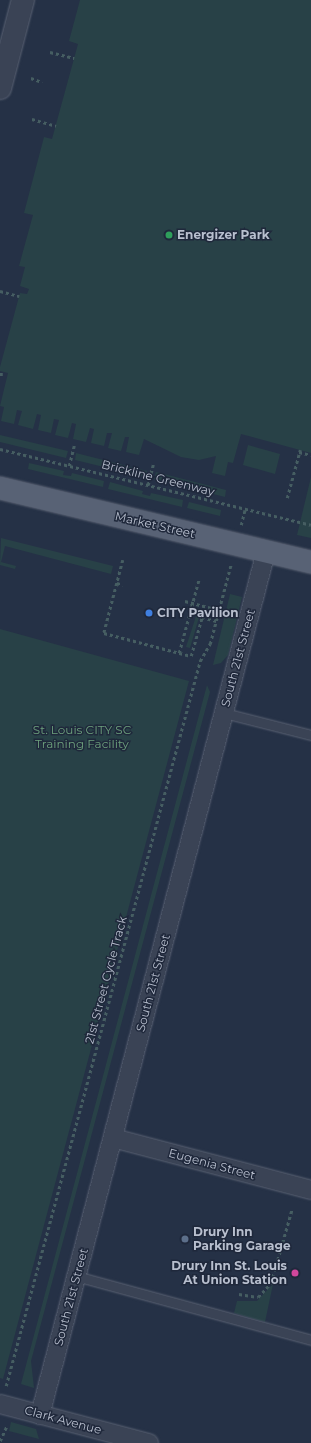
<!DOCTYPE html>
<html>
<head>
<meta charset="utf-8">
<style>
  body { margin:0 }
  #map { position:relative; width:311px; height:1443px; overflow:hidden; background:#253146; font-family:Montserrat,sans-serif }
  div>[style] { position:absolute }
  [style*='--x'] { left:calc(var(--x)*1px); top:calc(var(--y)*1px); width:calc(var(--w)*1px); rotate:calc(var(--a)*1deg) }
  .green>* { inset:0; background:#284147 }
  .path>* { height:2.5px; margin-top:-1.25px; transform-origin:0; background:repeating-linear-gradient(90deg,#465e62 0 3px,transparent 0 6px) }
  .roads { filter:drop-shadow(0 0 1px #596172) drop-shadow(0 0 1px #596172) }
  .service>* { height:9px; margin:-4.5px; padding:0 4.5px; transform-origin:4.5px; border-radius:4.5px; background:#3a4355 }
  .minor>* { height:18px; margin:-9px; padding:0 9px; transform-origin:9px; border-radius:9px; background:#3a4355 }
  .tertiary>* { height:22px; margin:-11px; padding:0 11px; transform-origin:11px; border-radius:11px; background:#3a4355 }
  .primary>* { height:22px; margin:-11px; padding:0 11px; transform-origin:11px; border-radius:11px; background:#586275 }
  .dots>* { width:11px; height:11px; translate:-50% -50%; box-sizing:border-box; border:2px solid #1f283b; border-radius:50% }
  span { translate:-50% -50%; white-space:nowrap; text-align:center; line-height:1.15; -webkit-text-stroke:3px #1f283b; paint-order:stroke }
  .poi-label { font-size:12px; color:#b8bfce; font-weight:700 }
  .left { translate:0 -50%; text-align:left }
  .right { translate:-100% -50%; text-align:right }
  .street-label { font-size:12px; color:#b8bfce }
  .park-label { font-size:12px; color:#6da17d }
</style>
</head>
<body>
<div id="map">
  <div class="green">
    <div style="clip-path:polygon(80px 0,311px 0,311px 453px,241px 434px,233px 463px,228px 462px,225px 476px,212px 473px,216px 456px,199px 460px,181px 457px,144px 439px,139px 455px,126px 452px,129px 437px,125px 437px,121px 451px,108px 448px,112px 433px,107px 433px,104px 446px,91px 443px,94px 429px,90px 428px,86px 442px,73px 439px,76px 424px,72px 423px,68px 438px,55px 435px,59px 420px,54px 419px,51px 433px,38px 430px,41px 415px,37px 414px,33px 429px,18px 425px,22px 411px,17px 410px,14px 424px,1px 421px,4px 407px,0 406px,8px 373px,0 371px,0 367px,20px 293px,27px 294px,29px 289px,20px 286px,25px 267px,19px 266px,33px 215px,24px 213px,44px 137px,52px 139px,78px 44px,69px 41px)"></div>
    <div style="clip-path:polygon(0 435px,68px 451px,66px 458px,0 442px)"></div>
    <div style="clip-path:polygon(248px 445px,280px 454px,275px 474px,243px 465px)"></div>
    <div style="clip-path:polygon(76px 453px,147px 471px,145px 477px,75px 460px)"></div>
    <div style="clip-path:polygon(29px 463px,64px 471px,63px 475px,71px 476px,72px 473px,104px 481px,103px 487px,28px 469px)"></div>
    <div style="clip-path:polygon(156px 472px,226px 490px,225px 497px,154px 479px)"></div>
    <div style="clip-path:polygon(311px 477px,311px 538px,297px 535px)"></div>
    <div style="clip-path:polygon(110px 482px,143px 491px,142px 494px,150px 496px,151px 493px,183px 500px,182px 507px,108px 489px)"></div>
    <div style="clip-path:polygon(189px 502px,221px 510px,220px 516px,187px 508px)"></div>
    <div style="clip-path:polygon(1px 538px,113px 566px,111px 574px,5px 546px,1px 562px,16px 566px,15px 569px,0 565px)"></div>
    <div style="clip-path:polygon(230px 594px,242px 597px,228px 655px,221px 663px,213px 665px)"></div>
    <div style="clip-path:polygon(198px 610px,207px 612px,200px 614px,190px 648px,186px 647px)"></div>
    <div style="clip-path:polygon(0 629px,189px 681px,3px 1379px,0 1378px)"></div>
    <div style="clip-path:polygon(207px 685px,210px 692px,31px 1361px,34px 1388px,21px 1384px)"></div>
    <div style="clip-path:polygon(273px 1284px,265px 1322px,234px 1313px,237px 1301px,257px 1301px)"></div>
    <div style="clip-path:polygon(11px 1422px,36px 1429px,39px 1439px,9px 1431px)"></div>
  </div>
  <div class="path">
    <div style="--x:50;--y:52;--w:25;--a:14"></div>
    <div style="--x:31;--y:78;--w:12;--a:20"></div>
    <div style="--x:32;--y:119;--w:25;--a:16"></div>
    <div style="--x:0;--y:291;--w:20;--a:15"></div>
    <div style="--x:1;--y:376;--w:4;--a:-90"></div>
    <div style="--x:0;--y:449;--w:320;--a:13.7"></div>
    <div style="--x:299;--y:452;--w:12;--a:14"></div>
    <div style="--x:69;--y:466;--w:21;--a:-76"></div>
    <div style="--x:148;--y:485;--w:21;--a:-76"></div>
    <div style="--x:287;--y:498;--w:50;--a:-74.8"></div>
    <div style="--x:241;--y:525;--w:16;--a:-76"></div>
    <div style="--x:123;--y:560;--w:75;--a:104.6"></div>
    <div style="--x:104;--y:633;--w:90;--a:14.8"></div>
    <div style="--x:191;--y:656;--w:41;--a:-74.2"></div>
    <div style="--x:202;--y:617;--w:15;--a:16"></div>
    <div style="--x:117;--y:583;--w:6;--a:18"></div>
    <div style="--x:185;--y:601;--w:35;--a:15"></div>
    <div style="--x:179;--y:653;--w:77;--a:-74.9"></div>
    <div style="--x:239;--y:1294;--w:19;--a:9"></div>
    <div style="--x:258;--y:1297;--w:19;--a:-47"></div>
    <div style="--x:271;--y:1283;--w:77;--a:-74.2"></div>
    <div style="--x:6;--y:1386;--w:751;--a:-75.02"></div>
    <div style="--x:200;--y:661;--w:20;--a:-60"></div>
    <div style="--x:210;--y:644;--w:83;--a:-75.3"></div>
    <div style="--x:0;--y:1441;--w:17;--a:-66"></div>
  </div>
  <div class="roads">
    <div class="service">
      <div style="--x:224;--y:713;--w:90;--a:14.2"></div>
      <div style="--x:76;--y:1276;--w:244;--a:15.2"></div>
    </div>
    <div class="minor">
      <div style="--x:113;--y:1138;--w:205;--a:14.7"></div>
      <div style="--x:0;--y:1404;--w:154;--a:14.7"></div>
      <div style="--x:40;--y:1415;--w:892;--a:-75.33"></div>
    </div>
    <div class="tertiary">
      <div style="--x:0;--y:88;--w:91;--a:-75.4"></div>
    </div>
    <div class="primary">
      <div style="--x:0;--y:488;--w:320;--a:13.4"></div>
    </div>
  </div>
  <div class="dots">
    <div style="left:169px;top:235px;background:#2e9e5b"></div>
    <div style="left:149px;top:613px;background:#3f7fe0"></div>
    <div style="left:185px;top:1239px;background:#5c6f8a"></div>
    <div style="left:295px;top:1273px;background:#d1479c"></div>
  </div>
  <div class="poi-label">
    <span class="left" style="left:177px;top:235px">Energizer Park</span>
    <span class="left" style="left:157px;top:613px">CITY Pavilion</span>
    <span class="left" style="left:193px;top:1239px">Drury Inn<br>Parking Garage</span>
    <span class="right" style="left:287px;top:1273px">Drury Inn St. Louis<br>At Union Station</span>
  </div>
  <div class="street-label">
    <span style="left:158px;top:478px;rotate:14deg">Brickline Greenway</span>
    <span style="left:155px;top:525px;rotate:13deg">Market Street</span>
    <span style="left:238px;top:658px;rotate:-75deg">South 21st Street</span>
    <span style="left:106px;top:980px;rotate:-75deg">21st Street Cycle Track</span>
    <span style="left:153px;top:983px;rotate:-75deg">South 21st Street</span>
    <span style="left:212px;top:1164px;rotate:15deg">Eugenia Street</span>
    <span style="left:71px;top:1297px;rotate:-75deg">South 21st Street</span>
    <span style="left:63px;top:1420px;rotate:15deg">Clark Avenue</span>
  </div>
  <div class="park-label">
    <span style="left:82px;top:737px">St. Louis CITY SC<br>Training Facility</span>
  </div>
</div>
</body>
</html>
